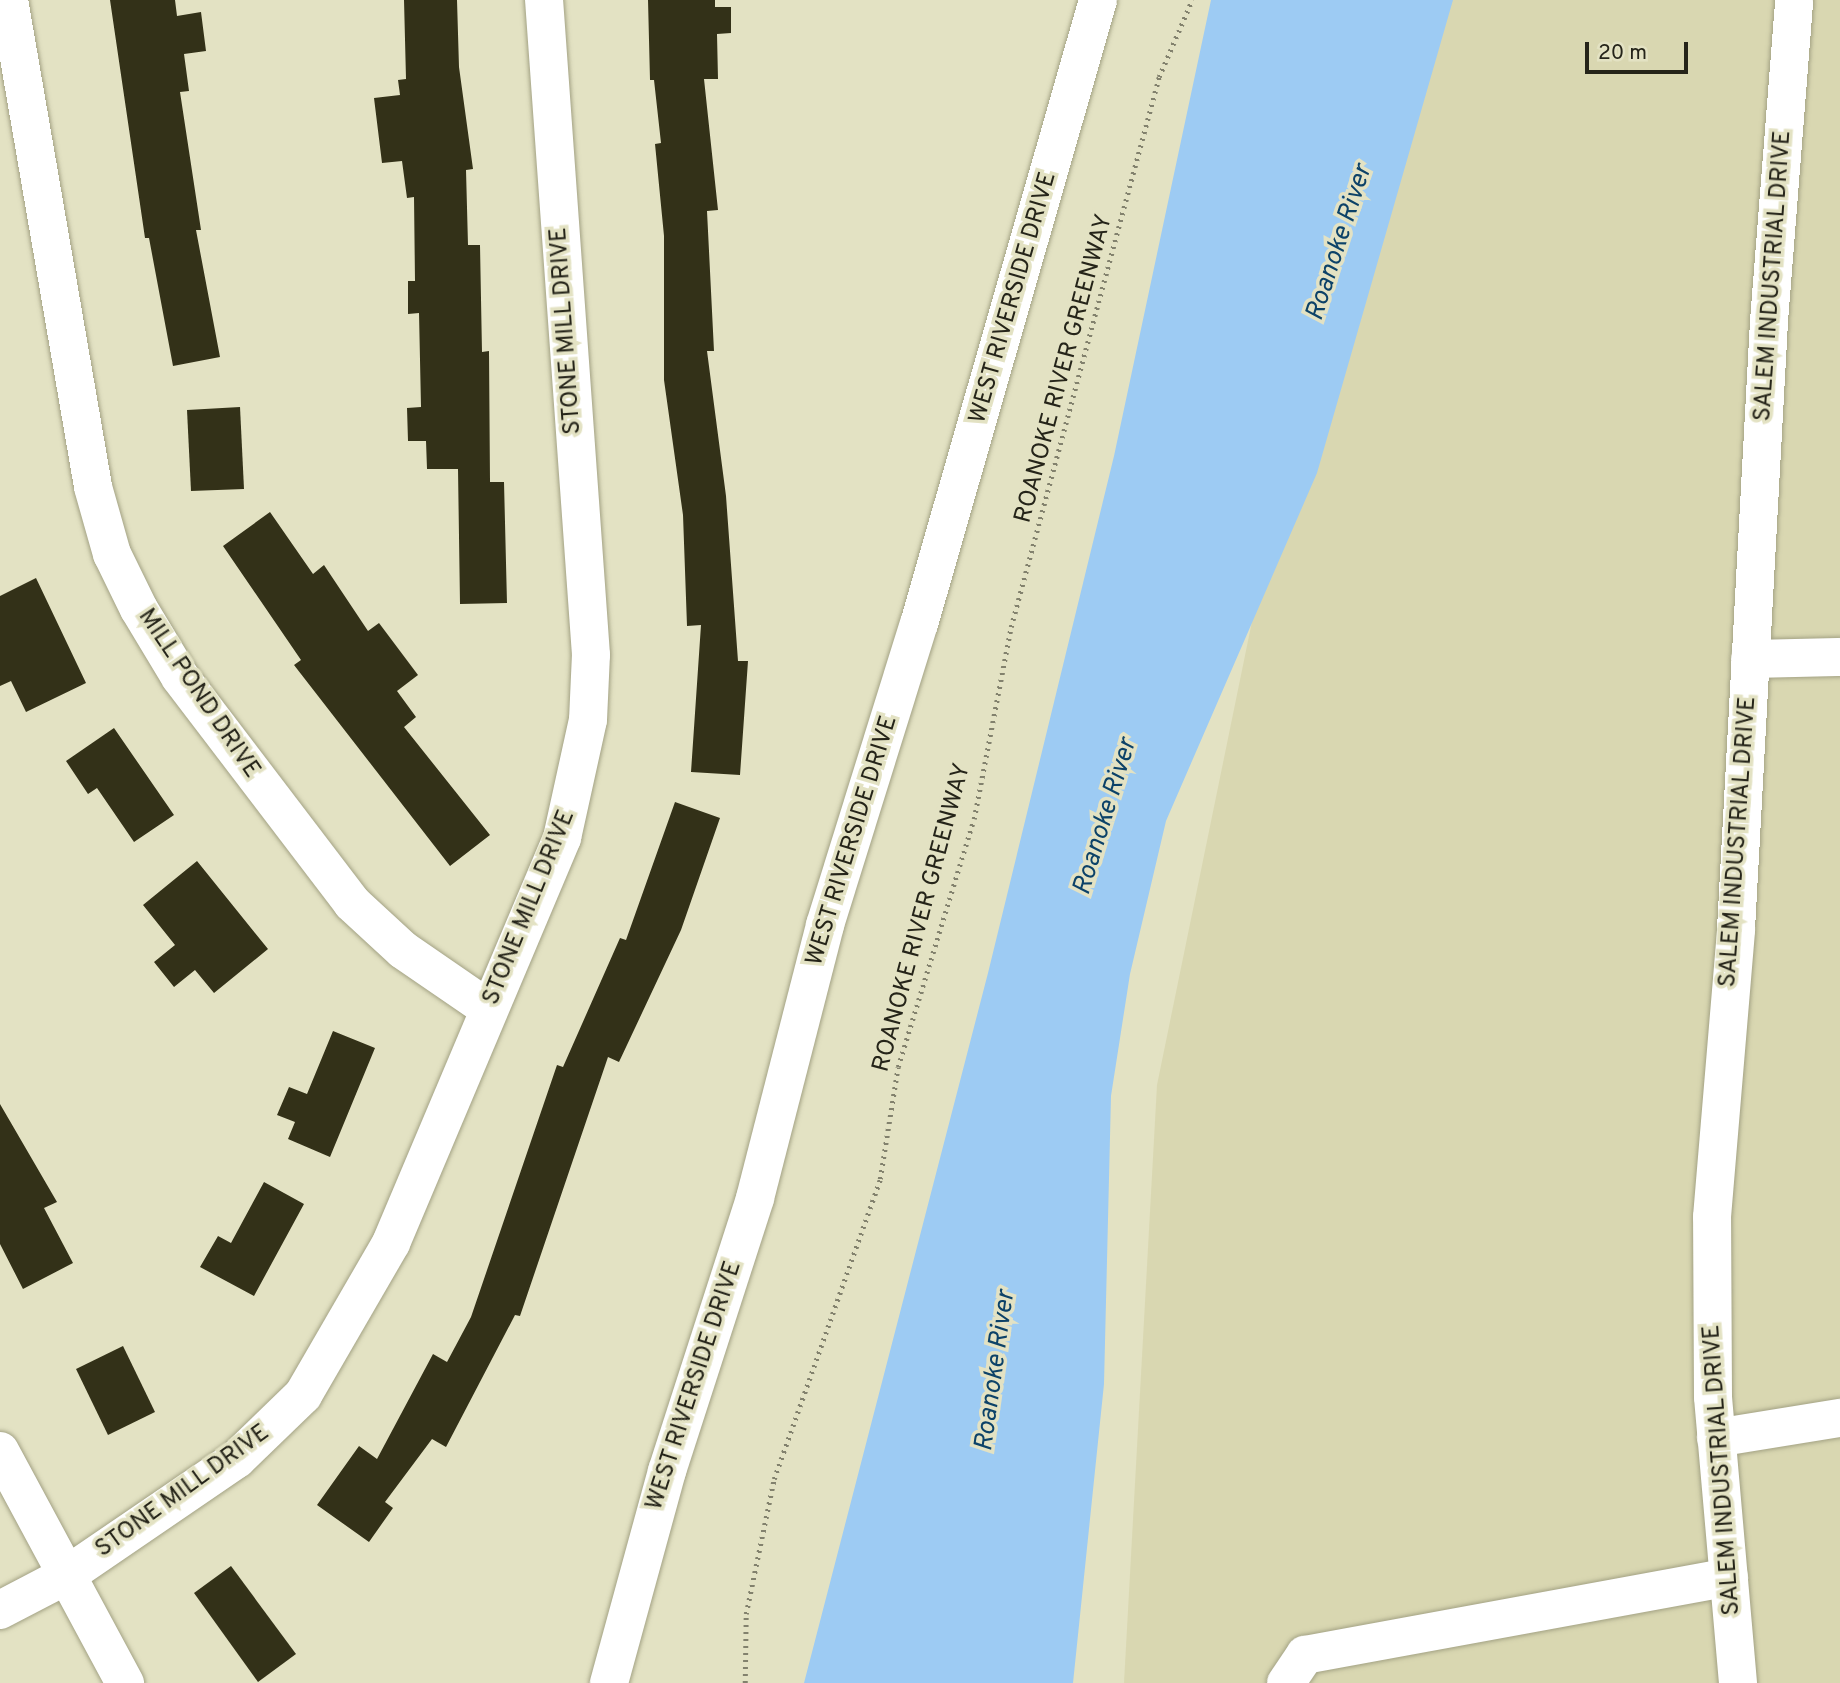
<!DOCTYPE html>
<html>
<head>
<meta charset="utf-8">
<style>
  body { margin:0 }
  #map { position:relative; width:1840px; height:1683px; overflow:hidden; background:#e3e2c3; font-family:Overpass,sans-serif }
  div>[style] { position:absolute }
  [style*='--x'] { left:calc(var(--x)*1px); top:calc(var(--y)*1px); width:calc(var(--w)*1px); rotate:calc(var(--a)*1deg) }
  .built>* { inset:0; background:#d9d7b1 }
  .water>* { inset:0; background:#9dcbf3 }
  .building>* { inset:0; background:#333118 }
  .path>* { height:4.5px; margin-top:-2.25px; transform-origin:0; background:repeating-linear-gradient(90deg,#82816d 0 2px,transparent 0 7px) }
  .roads { filter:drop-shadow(0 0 2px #a3a284) drop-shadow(0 0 2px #a3a284) }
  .minor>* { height:38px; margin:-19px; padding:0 19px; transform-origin:19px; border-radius:19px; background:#fff }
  span { translate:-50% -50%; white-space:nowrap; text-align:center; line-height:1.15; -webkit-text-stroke:7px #e3e2c3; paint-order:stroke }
  .street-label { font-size:24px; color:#252419 }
  .water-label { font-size:26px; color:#0c4268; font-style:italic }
  .scale { position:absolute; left:1585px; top:42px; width:103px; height:32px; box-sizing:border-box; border:4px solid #252419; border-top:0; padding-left:9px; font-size:21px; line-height:24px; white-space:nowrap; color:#252419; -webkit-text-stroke:5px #e3e2c3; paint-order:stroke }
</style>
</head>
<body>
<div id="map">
  <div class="built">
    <div style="clip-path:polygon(1415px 0,1840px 0,1840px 1683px,1124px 1683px,1157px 1085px,1298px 397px)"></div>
  </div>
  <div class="water">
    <div style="clip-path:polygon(1211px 0,1453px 0,1317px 473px,1166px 821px,1130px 974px,1111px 1096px,1104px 1384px,1073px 1683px,804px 1683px,988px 973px,1114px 456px)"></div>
  </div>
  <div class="building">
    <div style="clip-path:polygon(110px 0,175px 0,177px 16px,201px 12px,206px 51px,184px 54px,189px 91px,180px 92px,201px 230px,196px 230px,220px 357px,173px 366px,149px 238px,145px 238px)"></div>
    <div style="clip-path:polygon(404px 0,457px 0,459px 67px,473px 169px,466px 170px,468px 245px,480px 245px,482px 352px,489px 351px,490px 482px,504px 482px,507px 603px,460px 604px,458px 469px,427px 469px,426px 441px,408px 441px,407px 408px,421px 407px,419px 313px,408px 314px,408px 281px,415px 281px,414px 197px,407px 198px,402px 161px,382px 163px,374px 98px,400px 95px,398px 80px,406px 79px)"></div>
    <div style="clip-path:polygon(648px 0,715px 0,715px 7px,731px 7px,731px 33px,717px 34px,718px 79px,704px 79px,718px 210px,707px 211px,714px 351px,707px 351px,726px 496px,738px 661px,748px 661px,740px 775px,691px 772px,701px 625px,687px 626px,683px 515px,664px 380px,664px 236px,655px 144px,661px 143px,654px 80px,650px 80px)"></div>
    <div style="clip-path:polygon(240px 407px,244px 489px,191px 491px,187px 410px)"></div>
    <div style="clip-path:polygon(270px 512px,313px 574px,324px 565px,368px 631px,379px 623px,418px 675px,397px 691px,416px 717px,404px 727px,490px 835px,450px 866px,294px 665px,301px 660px,223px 546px)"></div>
    <div style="clip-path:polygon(36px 578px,86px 683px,26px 712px,11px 681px,0 686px,0 596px)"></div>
    <div style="clip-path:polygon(114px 728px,174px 815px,134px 842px,97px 788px,88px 794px,66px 761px)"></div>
    <div style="clip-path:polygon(675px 802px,720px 818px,681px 930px,619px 1062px,608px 1057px,520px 1316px,515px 1315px,446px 1447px,432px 1439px,385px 1502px,393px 1508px,369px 1542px,317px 1505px,359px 1446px,377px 1459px,433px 1354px,447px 1362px,471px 1317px,557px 1065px,563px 1067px,620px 938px,626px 940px)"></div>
    <div style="clip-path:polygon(197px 861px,268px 949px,214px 993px,195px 970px,174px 987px,154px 962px,175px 945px,143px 905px)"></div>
    <div style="clip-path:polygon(333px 1031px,375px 1048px,330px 1157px,288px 1139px,295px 1122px,277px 1115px,289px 1087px,307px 1094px)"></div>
    <div style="clip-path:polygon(0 1104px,57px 1202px,44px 1208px,73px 1263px,23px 1289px,0 1244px)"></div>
    <div style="clip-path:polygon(264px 1182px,304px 1204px,254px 1296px,200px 1267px,218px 1236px,231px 1243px)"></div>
    <div style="clip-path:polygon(123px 1346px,155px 1412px,108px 1435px,76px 1369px)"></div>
    <div style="clip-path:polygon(231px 1566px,296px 1654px,258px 1682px,194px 1593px)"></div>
  </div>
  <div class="path">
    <div style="--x:745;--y:1683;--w:69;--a:-89.2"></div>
    <div style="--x:746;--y:1614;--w:138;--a:-78.3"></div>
    <div style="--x:774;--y:1479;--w:318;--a:-70.5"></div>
    <div style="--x:880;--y:1179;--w:113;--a:-80.9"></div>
    <div style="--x:898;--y:1067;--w:259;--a:-73"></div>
    <div style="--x:974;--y:819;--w:196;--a:-79.1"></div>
    <div style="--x:1011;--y:627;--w:570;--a:-74.94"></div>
    <div style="--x:1159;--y:77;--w:84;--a:-66.8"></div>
  </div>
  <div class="roads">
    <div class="minor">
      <div style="--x:9;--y:0;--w:494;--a:80.2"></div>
      <div style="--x:93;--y:487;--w:70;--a:74.2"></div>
      <div style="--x:112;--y:554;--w:61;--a:63.9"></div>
      <div style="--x:139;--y:609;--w:79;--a:58.9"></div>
      <div style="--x:180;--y:677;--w:284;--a:52.7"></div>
      <div style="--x:352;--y:903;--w:69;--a:42.7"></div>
      <div style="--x:403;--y:950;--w:104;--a:34.5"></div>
      <div style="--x:1750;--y:659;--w:90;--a:-1.3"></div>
      <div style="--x:1716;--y:1438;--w:126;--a:-9.2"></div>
      <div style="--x:0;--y:1451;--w:264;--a:61.7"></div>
      <div style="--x:0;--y:1610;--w:76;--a:-27.6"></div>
      <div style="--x:67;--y:1575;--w:206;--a:-34.3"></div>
      <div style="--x:237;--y:1459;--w:92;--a:-44.1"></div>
      <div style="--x:303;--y:1395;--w:176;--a:-59.9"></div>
      <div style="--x:391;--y:1243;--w:440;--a:-67.1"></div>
      <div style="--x:562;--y:838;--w:121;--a:-77.6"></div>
      <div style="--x:588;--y:720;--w:65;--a:-87.4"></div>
      <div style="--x:591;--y:655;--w:657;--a:-94.1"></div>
      <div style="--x:609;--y:1683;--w:220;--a:-74.7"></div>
      <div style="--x:667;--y:1471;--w:287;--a:-72.1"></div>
      <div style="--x:755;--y:1198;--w:282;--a:-75.6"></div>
      <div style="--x:825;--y:925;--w:315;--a:-72.7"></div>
      <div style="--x:919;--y:624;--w:649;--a:-73.99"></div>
      <div style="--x:1286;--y:1683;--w:34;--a:-56"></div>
      <div style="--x:1305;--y:1655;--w:431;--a:-10.4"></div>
      <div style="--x:1738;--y:1683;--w:287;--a:-95"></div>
      <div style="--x:1713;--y:1397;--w:180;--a:-90.3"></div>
      <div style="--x:1712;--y:1217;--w:289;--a:-85.2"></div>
      <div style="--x:1736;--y:929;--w:609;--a:-86.89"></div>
      <div style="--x:1769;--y:321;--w:322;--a:-85.5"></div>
    </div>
  </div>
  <div class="street-label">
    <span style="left:1774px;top:276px;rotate:-86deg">SALEM INDUSTRIAL DRIVE</span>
    <span style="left:1014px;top:298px;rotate:-74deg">WEST RIVERSIDE DRIVE</span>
    <span style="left:567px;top:331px;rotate:-94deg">STONE MILL DRIVE</span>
    <span style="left:1065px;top:369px;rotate:-75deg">ROANOKE RIVER GREENWAY</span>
    <span style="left:198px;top:694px;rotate:56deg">MILL POND DRIVE</span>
    <span style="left:853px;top:841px;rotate:-73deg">WEST RIVERSIDE DRIVE</span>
    <span style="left:1739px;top:842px;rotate:-86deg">SALEM INDUSTRIAL DRIVE</span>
    <span style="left:530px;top:908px;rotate:-68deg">STONE MILL DRIVE</span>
    <span style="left:923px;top:918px;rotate:-75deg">ROANOKE RIVER GREENWAY</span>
    <span style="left:695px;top:1386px;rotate:-72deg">WEST RIVERSIDE DRIVE</span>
    <span style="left:1723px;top:1470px;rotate:-94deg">SALEM INDUSTRIAL DRIVE</span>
    <span style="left:183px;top:1492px;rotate:-36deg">STONE MILL DRIVE</span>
  </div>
  <div class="water-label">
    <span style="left:1340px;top:243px;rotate:-72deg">Roanoke River</span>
    <span style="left:1106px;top:817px;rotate:-73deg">Roanoke River</span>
    <span style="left:996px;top:1371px;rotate:-82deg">Roanoke River</span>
  </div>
  <div class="scale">20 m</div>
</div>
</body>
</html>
